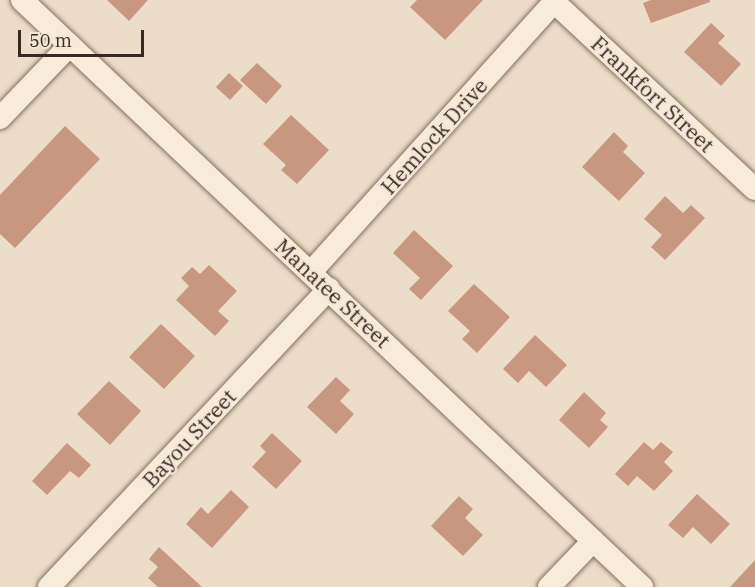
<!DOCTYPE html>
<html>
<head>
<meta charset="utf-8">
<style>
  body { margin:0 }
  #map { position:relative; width:755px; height:587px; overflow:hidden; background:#ecddc8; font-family:"IBM Plex Serif",serif }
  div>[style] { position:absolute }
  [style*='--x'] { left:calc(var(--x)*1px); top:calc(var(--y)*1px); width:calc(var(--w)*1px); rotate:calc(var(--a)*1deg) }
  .building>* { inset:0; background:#c79780 }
  .roads { filter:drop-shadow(0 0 2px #866f5e) drop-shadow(0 0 2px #866f5e) }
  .minor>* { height:22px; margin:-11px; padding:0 11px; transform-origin:11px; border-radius:11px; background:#f7ecda }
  span { translate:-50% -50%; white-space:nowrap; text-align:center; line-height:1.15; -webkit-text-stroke:5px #f3e8d7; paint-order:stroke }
  .street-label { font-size:21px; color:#382921 }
  .scale { position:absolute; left:18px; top:30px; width:126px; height:27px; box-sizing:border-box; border:3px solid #382921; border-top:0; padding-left:8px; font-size:18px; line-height:21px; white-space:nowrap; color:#382921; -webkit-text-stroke:4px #f3e8d7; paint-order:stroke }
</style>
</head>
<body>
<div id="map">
  <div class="building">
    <div style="clip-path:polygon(107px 0,148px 0,129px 21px)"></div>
    <div style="clip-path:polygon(417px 0,483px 0,445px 40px,410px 7px)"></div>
    <div style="clip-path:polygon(651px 0,710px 0,710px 2px,651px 23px,643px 3px)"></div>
    <div style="clip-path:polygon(711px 23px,725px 36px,718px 43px,741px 64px,721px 86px,684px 52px)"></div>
    <div style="clip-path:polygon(257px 63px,282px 86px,266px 104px,240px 80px)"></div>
    <div style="clip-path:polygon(229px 73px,243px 86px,230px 100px,216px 87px)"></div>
    <div style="clip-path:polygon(291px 115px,329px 150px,297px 184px,281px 170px,286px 165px,263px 144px)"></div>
    <div style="clip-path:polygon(65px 126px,100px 159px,15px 248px,0 234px,0 195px)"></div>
    <div style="clip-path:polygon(614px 132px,628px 146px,623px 152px,645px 173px,619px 201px,582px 167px)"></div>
    <div style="clip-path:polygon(665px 196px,683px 213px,691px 205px,705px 218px,665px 260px,651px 247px,662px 235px,644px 219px)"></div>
    <div style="clip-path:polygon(414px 230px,453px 266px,421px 300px,409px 289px,420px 278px,393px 253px)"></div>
    <div style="clip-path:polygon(209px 265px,237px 291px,218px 311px,229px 321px,215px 336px,176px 300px,189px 286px,181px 278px,192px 267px,200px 274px)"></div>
    <div style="clip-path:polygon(474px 284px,510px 317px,477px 353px,462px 339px,470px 331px,448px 311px)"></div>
    <div style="clip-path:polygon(161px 324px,195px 356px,164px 389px,129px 357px)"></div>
    <div style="clip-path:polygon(535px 335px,567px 365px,546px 387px,529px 371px,518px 383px,503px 369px)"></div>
    <div style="clip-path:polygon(336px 377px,350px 390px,340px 401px,354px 414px,336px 434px,307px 407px)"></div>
    <div style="clip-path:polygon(109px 381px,141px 411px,110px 445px,77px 414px)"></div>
    <div style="clip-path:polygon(584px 392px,606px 413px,600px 420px,608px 427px,589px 448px,559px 420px)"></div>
    <div style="clip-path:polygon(272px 433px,302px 461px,276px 489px,252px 467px,266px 452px,260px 446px)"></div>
    <div style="clip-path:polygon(644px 442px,653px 450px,661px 442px,673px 452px,664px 462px,673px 471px,654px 491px,637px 476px,628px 486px,615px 474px)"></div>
    <div style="clip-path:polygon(67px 443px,91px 465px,79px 478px,70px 471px,47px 495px,32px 481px)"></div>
    <div style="clip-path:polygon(231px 490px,249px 507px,212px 548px,186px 524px,201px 507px,208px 514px)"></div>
    <div style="clip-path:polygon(697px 494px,730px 524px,711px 544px,693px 527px,683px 538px,668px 525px)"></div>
    <div style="clip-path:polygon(459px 496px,473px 509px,465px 518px,483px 535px,463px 556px,431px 526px)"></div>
    <div style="clip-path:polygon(159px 547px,202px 587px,158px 587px,148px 578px,158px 567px,149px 559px)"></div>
    <div style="clip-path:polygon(755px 560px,755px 587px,730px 587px)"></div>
  </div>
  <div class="roads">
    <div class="minor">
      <div style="--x:22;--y:0;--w:854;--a:43.43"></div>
      <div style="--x:552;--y:0;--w:277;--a:43"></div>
      <div style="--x:0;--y:118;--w:101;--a:-46.2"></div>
      <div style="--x:311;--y:272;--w:366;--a:-48"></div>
      <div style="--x:49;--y:587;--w:409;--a:-46.8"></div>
      <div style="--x:549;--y:587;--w:64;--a:-46.3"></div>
    </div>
  </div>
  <div class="street-label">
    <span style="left:653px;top:94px;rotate:43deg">Frankfort Street</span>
    <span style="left:434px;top:136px;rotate:-48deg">Hemlock Drive</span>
    <span style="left:333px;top:293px;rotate:43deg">Manatee Street</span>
    <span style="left:189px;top:438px;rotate:-47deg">Bayou Street</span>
  </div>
  <div class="scale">50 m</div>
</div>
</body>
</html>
